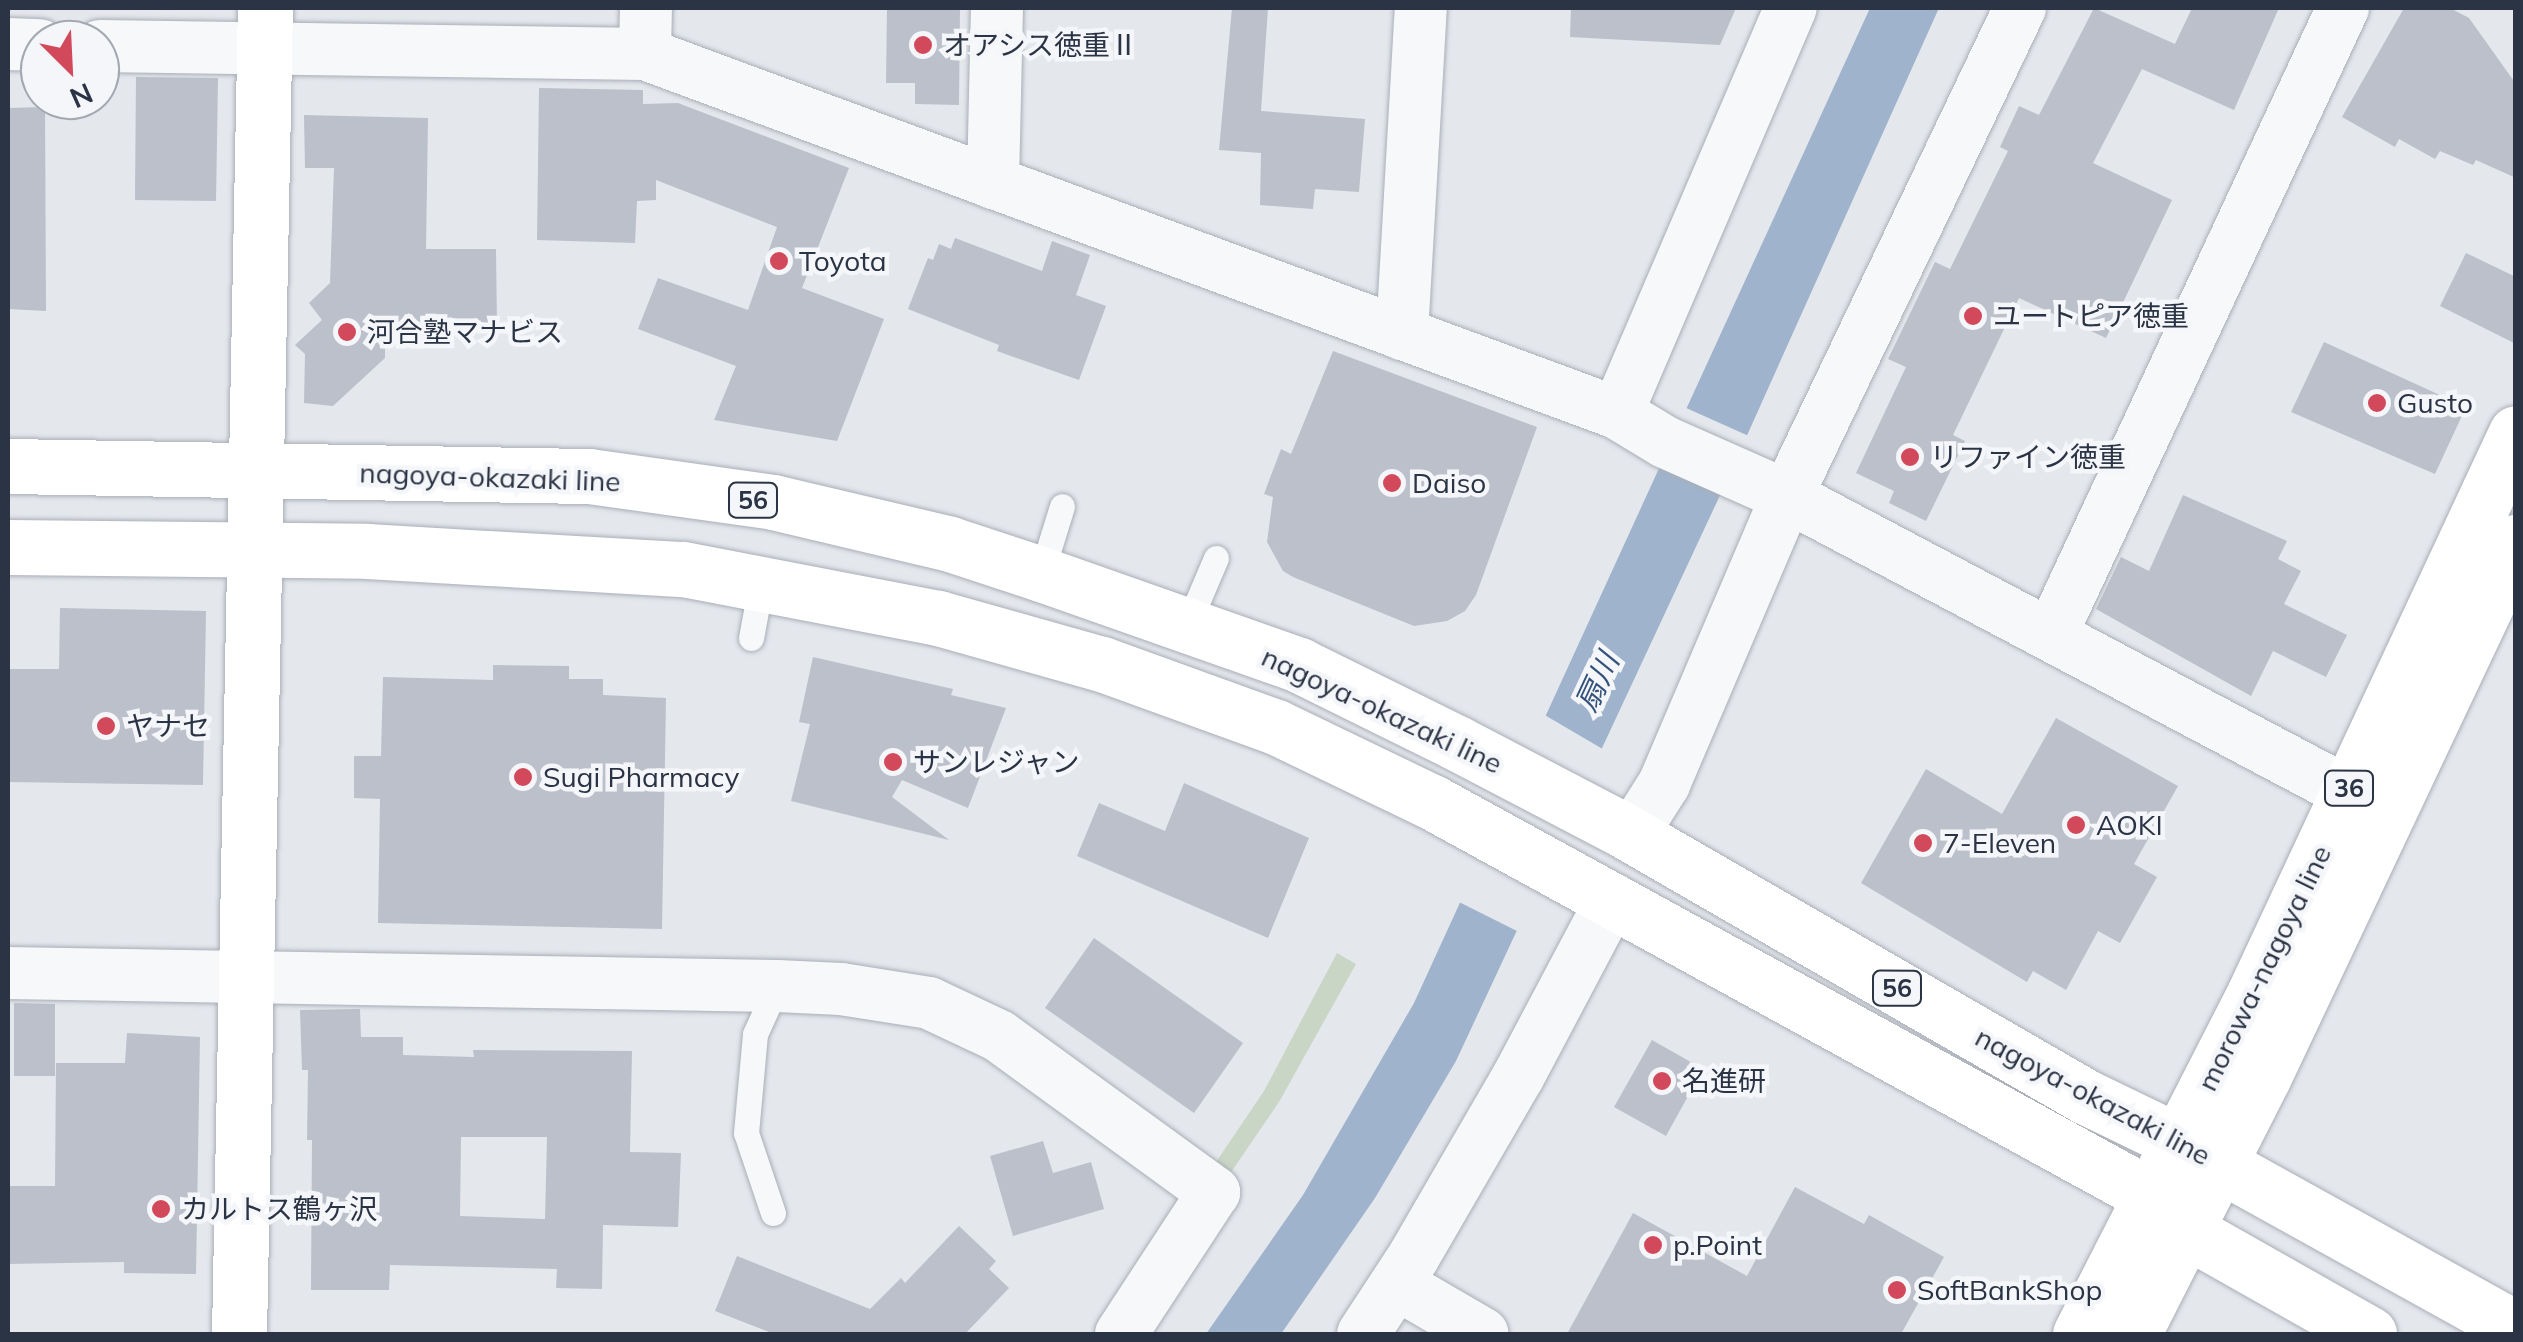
<!DOCTYPE html>
<html>
<head>
<meta charset="utf-8">
<style>
  body { margin:0 }
  #map { position:relative; width:2523px; height:1342px; overflow:hidden; background:#e4e7ec; font-family:Mulish,"Noto Sans JP",sans-serif }
  div>[style] { position:absolute }
  [style*='--x'] { left:calc(var(--x)*1px); top:calc(var(--y)*1px); width:calc(var(--w)*1px); rotate:calc(var(--a)*1deg) }
  .green>* { inset:0; background:#c9d6c5 }
  .water>* { inset:0; background:#9fb4cc }
  .pier>* { inset:0; background:#e4e7ec }
  .building>* { inset:0; background:#bbc0ca }
  .roads { filter:drop-shadow(0 0 2px #a9aeb7) drop-shadow(0 0 2px #a9aeb7) }
  .lane>* { height:25px; margin:-12.5px; padding:0 12.5px; transform-origin:12.5px; border-radius:12.5px; background:#f7f8fa }
  .street>* { height:52px; margin:-26px; padding:0 26px; transform-origin:26px; border-radius:26px; background:#f7f8fa }
  .secondary>* { height:55px; margin:-27.5px; padding:0 27.5px; transform-origin:27.5px; border-radius:27.5px; background:#fff }
  .primary>* { height:55px; margin:-27.5px; padding:0 27.5px; transform-origin:27.5px; border-radius:27.5px; background:#fff }
  .dots>* { width:28px; height:28px; translate:-50% -50%; box-sizing:border-box; border:5px solid #f4f6f9; border-radius:50% }
  span { translate:-50% -50%; white-space:nowrap; text-align:center; line-height:1.15; -webkit-text-stroke:9px #f4f6f9; paint-order:stroke }
  .shield-label span { padding:2px 8px; background:#f4f6f9; border:2px solid; border-radius:8px; -webkit-text-stroke-width:0 }
  .shield-label { font-size:25px; color:#2b3445; font-weight:700 }
  .poi-label { font-size:28px; color:#2b3445 }
  .left { translate:0 -50%; text-align:left }
  .street-label { font-size:28px; color:#2b3445 }
  .water-label { font-size:30px; color:#34527a; font-style:italic }
  .frame { position:absolute; inset:0; border:10px solid #2b3445; pointer-events:none }
  .north { position:absolute; left:20px; top:20px; width:100px; height:100px; box-sizing:border-box; background:#f4f6f9; border:2px solid #a4a8b1; border-radius:50%; rotate:156deg; font-size:28px; font-weight:700; line-height:40px; text-align:center; color:#2b3445 }
  .north::after { content:''; display:block; margin:auto; width:35px; height:45px; background:#d1495b; clip-path:polygon(50% 0,100% 100%,50% 72%,0 100%) }
</style>
</head>
<body>
<div id="map">
  <div class="green">
    <div style="clip-path:polygon(1337px 953px,1356px 964px,1279px 1102px,1227px 1178px,1212px 1168px,1264px 1091px)"></div>
  </div>
  <div class="water">
    <div style="clip-path:polygon(1870px 8px,1939px 8px,1722px 491px,1456px 1061px,1375px 1198px,1281px 1334px,1206px 1334px,1303px 1195px,1414px 1003px)"></div>
  </div>
  <div class="pier">
    <div style="clip-path:polygon(1684px 407px,1751px 437px,1727px 493px,1664px 452px)"></div>
    <div style="clip-path:polygon(1543px 714px,1606px 751px,1523px 934px,1455px 900px)"></div>
  </div>
  <div class="building">
    <div style="clip-path:polygon(887px 8px,960px 8px,959px 105px,915px 104px,915px 83px,886px 83px)"></div>
    <div style="clip-path:polygon(1232px 8px,1268px 8px,1261px 111px,1365px 119px,1359px 192px,1315px 189px,1313px 209px,1260px 205px,1261px 153px,1219px 150px)"></div>
    <div style="clip-path:polygon(1571px 8px,1736px 8px,1720px 45px,1570px 37px)"></div>
    <div style="clip-path:polygon(2094px 8px,2175px 44px,2192px 8px,2279px 8px,2234px 110px,2142px 69px,2093px 163px,2172px 200px,2106px 338px,2019px 298px,1953px 435px,1965px 441px,1926px 521px,1889px 503px,1894px 491px,1856px 473px,1906px 367px,1888px 359px,1935px 262px,1950px 269px,2008px 151px,2000px 147px,2019px 106px,2039px 115px)"></div>
    <div style="clip-path:polygon(2404px 8px,2450px 8px,2469px 18px,2516px 84px,2516px 178px,2476px 160px,2473px 165px,2440px 151px,2435px 159px,2399px 139px,2395px 147px,2342px 117px)"></div>
    <div style="clip-path:polygon(136px 77px,218px 78px,216px 201px,135px 200px)"></div>
    <div style="clip-path:polygon(539px 88px,643px 90px,643px 104px,678px 103px,849px 168px,802px 288px,884px 319px,837px 441px,714px 420px,736px 366px,638px 329px,658px 278px,748px 310px,777px 227px,656px 180px,656px 200px,637px 201px,635px 243px,537px 240px)"></div>
    <div style="clip-path:polygon(45px 107px,46px 311px,8px 309px,8px 108px)"></div>
    <div style="clip-path:polygon(304px 115px,428px 118px,426px 249px,496px 249px,497px 327px,385px 333px,385px 358px,333px 406px,304px 403px,305px 354px,295px 345px,322px 320px,309px 303px,330px 283px,334px 168px,305px 168px)"></div>
    <div style="clip-path:polygon(955px 238px,1042px 271px,1052px 241px,1090px 255px,1076px 295px,1106px 306px,1079px 380px,997px 351px,999px 345px,908px 309px,928px 258px,933px 260px,939px 244px,951px 249px)"></div>
    <div style="clip-path:polygon(2466px 253px,2516px 277px,2516px 344px,2440px 306px)"></div>
    <div style="clip-path:polygon(2324px 342px,2466px 407px,2435px 474px,2291px 412px)"></div>
    <div style="clip-path:polygon(1333px 351px,1537px 427px,1476px 595px,1465px 611px,1447px 621px,1414px 626px,1293px 577px,1283px 571px,1267px 542px,1273px 497px,1264px 494px,1281px 449px,1291px 454px)"></div>
    <div style="clip-path:polygon(2183px 495px,2287px 541px,2278px 559px,2301px 571px,2284px 604px,2347px 635px,2326px 677px,2273px 651px,2251px 696px,2096px 609px,2121px 557px,2149px 571px)"></div>
    <div style="clip-path:polygon(60px 608px,206px 611px,203px 785px,8px 782px,8px 669px,59px 669px)"></div>
    <div style="clip-path:polygon(813px 657px,953px 689px,951px 695px,1006px 708px,968px 808px,902px 780px,892px 797px,949px 840px,791px 801px,810px 724px,799px 722px)"></div>
    <div style="clip-path:polygon(493px 665px,569px 666px,569px 679px,603px 679px,603px 695px,666px 698px,662px 929px,378px 923px,380px 799px,354px 798px,354px 756px,381px 756px,383px 677px,493px 680px)"></div>
    <div style="clip-path:polygon(2056px 718px,2178px 786px,2134px 864px,2157px 877px,2120px 943px,2098px 931px,2066px 990px,2033px 971px,2027px 982px,1861px 883px,1926px 769px,2002px 814px)"></div>
    <div style="clip-path:polygon(1184px 783px,1309px 838px,1268px 938px,1077px 856px,1099px 803px,1165px 831px)"></div>
    <div style="clip-path:polygon(1094px 938px,1243px 1043px,1194px 1113px,1045px 1008px)"></div>
    <div style="clip-path:polygon(14px 1003px,55px 1004px,55px 1076px,14px 1076px)"></div>
    <div style="clip-path:polygon(evenodd,360px 1009px,361px 1037px,403px 1037px,403px 1055px,474px 1057px,473px 1050px,632px 1051px,630px 1152px,681px 1153px,678px 1227px,603px 1225px,602px 1289px,556px 1288px,557px 1269px,390px 1265px,389px 1290px,311px 1290px,312px 1140px,307px 1140px,308px 1070px,302px 1070px,300px 1010px,360px 1009px,461px 1137px,547px 1137px,545px 1219px,460px 1216px,461px 1137px)"></div>
    <div style="clip-path:polygon(127px 1033px,200px 1037px,196px 1274px,124px 1273px,124px 1262px,8px 1264px,8px 1186px,55px 1186px,56px 1063px,125px 1063px)"></div>
    <div style="clip-path:polygon(1652px 1040px,1703px 1069px,1666px 1136px,1614px 1107px)"></div>
    <div style="clip-path:polygon(1043px 1141px,1053px 1173px,1091px 1162px,1104px 1209px,1013px 1236px,990px 1156px)"></div>
    <div style="clip-path:polygon(1795px 1187px,1864px 1224px,1869px 1215px,1944px 1257px,1901px 1334px,1567px 1334px,1633px 1213px,1747px 1276px)"></div>
    <div style="clip-path:polygon(959px 1226px,996px 1261px,989px 1269px,1009px 1288px,965px 1334px,774px 1334px,715px 1311px,737px 1256px,870px 1309px,901px 1278px,905px 1283px)"></div>
  </div>
  <div class="roads">
    <div class="lane">
      <div style="--x:1041;--y:574;--w:71;--a:-72.8"></div>
      <div style="--x:1187;--y:626;--w:74;--a:-66.9"></div>
      <div style="--x:751;--y:638;--w:55;--a:-79.5"></div>
      <div style="--x:773;--y:1213;--w:84;--a:-108.6"></div>
      <div style="--x:746;--y:1133;--w:99;--a:-84.8"></div>
      <div style="--x:755;--y:1034;--w:53;--a:-65.4"></div>
    </div>
    <div class="street">
      <div style="--x:8;--y:44;--w:32;--a:2"></div>
      <div style="--x:100;--y:46;--w:545;--a:0.84"></div>
      <div style="--x:645;--y:54;--w:1036;--a:20.27"></div>
      <div style="--x:1617;--y:413;--w:56;--a:31.1"></div>
      <div style="--x:1665;--y:442;--w:133;--a:23.9"></div>
      <div style="--x:1787;--y:496;--w:633;--a:27.86"></div>
      <div style="--x:645;--y:54;--w:46;--a:-88.8"></div>
      <div style="--x:993;--y:183;--w:175;--a:-88.7"></div>
      <div style="--x:1402;--y:334;--w:327;--a:-86.7"></div>
      <div style="--x:1617;--y:413;--w:441;--a:-66.8"></div>
      <div style="--x:2051;--y:635;--w:692;--a:-65.03"></div>
      <div style="--x:1631;--y:836;--w:62;--a:-57.6"></div>
      <div style="--x:1664;--y:784;--w:313;--a:-66.9"></div>
      <div style="--x:1787;--y:496;--w:541;--a:-64.48"></div>
      <div style="--x:8;--y:973;--w:769;--a:0.97"></div>
      <div style="--x:777;--y:986;--w:64;--a:2.7"></div>
      <div style="--x:841;--y:989;--w:89;--a:9"></div>
      <div style="--x:929;--y:1003;--w:77;--a:25.2"></div>
      <div style="--x:999;--y:1036;--w:266;--a:36"></div>
      <div style="--x:1214;--y:1192;--w:170;--a:123.2"></div>
      <div style="--x:1397;--y:1284;--w:99;--a:30.2"></div>
      <div style="--x:1363;--y:1334;--w:93;--a:-56.8"></div>
      <div style="--x:1414;--y:1256;--w:209;--a:-59.9"></div>
      <div style="--x:1519;--y:1075;--w:199;--a:-62.1"></div>
    </div>
    <div class="secondary">
      <div style="--x:239;--y:1334;--w:1326;--a:-88.88"></div>
    </div>
    <div class="primary">
      <div style="--x:8;--y:466;--w:581;--a:0.99"></div>
      <div style="--x:589;--y:476;--w:186;--a:8"></div>
      <div style="--x:773;--y:502;--w:182;--a:13.3"></div>
      <div style="--x:950;--y:544;--w:96;--a:18.2"></div>
      <div style="--x:1041;--y:574;--w:274;--a:19.4"></div>
      <div style="--x:1299;--y:665;--w:176;--a:26.3"></div>
      <div style="--x:1457;--y:743;--w:182;--a:27.6"></div>
      <div style="--x:1618;--y:827;--w:540;--a:29.98"></div>
      <div style="--x:2086;--y:1097;--w:103;--a:25.8"></div>
      <div style="--x:2179;--y:1142;--w:385;--a:29"></div>
      <div style="--x:8;--y:547;--w:359;--a:0.6"></div>
      <div style="--x:367;--y:551;--w:317;--a:3.3"></div>
      <div style="--x:683;--y:569;--w:260;--a:10.9"></div>
      <div style="--x:938;--y:618;--w:170;--a:15.7"></div>
      <div style="--x:1102;--y:664;--w:185;--a:19.9"></div>
      <div style="--x:1276;--y:727;--w:173;--a:25.7"></div>
      <div style="--x:1432;--y:802;--w:822;--a:28.72"></div>
      <div style="--x:2153;--y:1197;--w:50;--a:44.2"></div>
      <div style="--x:2189;--y:1232;--w:207;--a:29.5"></div>
      <div style="--x:2080;--y:1334;--w:382;--a:-62.9"></div>
      <div style="--x:2254;--y:994;--w:619;--a:-64.97"></div>
      <div style="--x:2133;--y:1334;--w:287;--a:-63.1"></div>
      <div style="--x:2263;--y:1078;--w:593;--a:-64.73"></div>
    </div>
  </div>
  <div class="dots">
    <div style="left:923px;top:45px;background:#d1495b"></div>
    <div style="left:779px;top:261px;background:#d1495b"></div>
    <div style="left:1973px;top:316px;background:#d1495b"></div>
    <div style="left:347px;top:332px;background:#d1495b"></div>
    <div style="left:2377px;top:403px;background:#d1495b"></div>
    <div style="left:1910px;top:457px;background:#d1495b"></div>
    <div style="left:1392px;top:483px;background:#d1495b"></div>
    <div style="left:106px;top:726px;background:#d1495b"></div>
    <div style="left:893px;top:762px;background:#d1495b"></div>
    <div style="left:523px;top:777px;background:#d1495b"></div>
    <div style="left:2076px;top:825px;background:#d1495b"></div>
    <div style="left:1923px;top:843px;background:#d1495b"></div>
    <div style="left:1662px;top:1081px;background:#d1495b"></div>
    <div style="left:161px;top:1209px;background:#d1495b"></div>
    <div style="left:1653px;top:1245px;background:#d1495b"></div>
    <div style="left:1897px;top:1290px;background:#d1495b"></div>
  </div>
  <div class="shield-label">
    <span style="left:753px;top:500px">56</span>
    <span style="left:2349px;top:788px">36</span>
    <span style="left:1897px;top:988px">56</span>
  </div>
  <div class="poi-label">
    <span class="left" style="left:943px;top:45px">オアシス徳重Ⅱ</span>
    <span class="left" style="left:799px;top:261px">Toyota</span>
    <span class="left" style="left:1993px;top:316px">ユートピア徳重</span>
    <span class="left" style="left:367px;top:332px">河合塾マナビス</span>
    <span class="left" style="left:2397px;top:403px">Gusto</span>
    <span class="left" style="left:1930px;top:457px">リファイン徳重</span>
    <span class="left" style="left:1412px;top:483px">Daiso</span>
    <span class="left" style="left:126px;top:726px">ヤナセ</span>
    <span class="left" style="left:913px;top:762px">サンレジャン</span>
    <span class="left" style="left:543px;top:777px">Sugi Pharmacy</span>
    <span class="left" style="left:2096px;top:825px">AOKI</span>
    <span class="left" style="left:1943px;top:843px">7-Eleven</span>
    <span class="left" style="left:1682px;top:1081px">名進研</span>
    <span class="left" style="left:181px;top:1209px">カルトス鶴ヶ沢</span>
    <span class="left" style="left:1673px;top:1245px">p.Point</span>
    <span class="left" style="left:1917px;top:1290px">SoftBankShop</span>
  </div>
  <div class="street-label">
    <span style="left:490px;top:477px;rotate:2deg">nagoya-okazaki line</span>
    <span style="left:1382px;top:710px;rotate:25deg">nagoya-okazaki line</span>
    <span style="left:2264px;top:968px;rotate:-64deg">morowa-nagoya line</span>
    <span style="left:2093px;top:1096px;rotate:28deg">nagoya-okazaki line</span>
  </div>
  <div class="water-label">
    <span style="left:1597px;top:682px;rotate:-65deg">扇川</span>
  </div>
  <div class="frame"></div>
  <div class="north">N</div>
</div>
</body>
</html>
